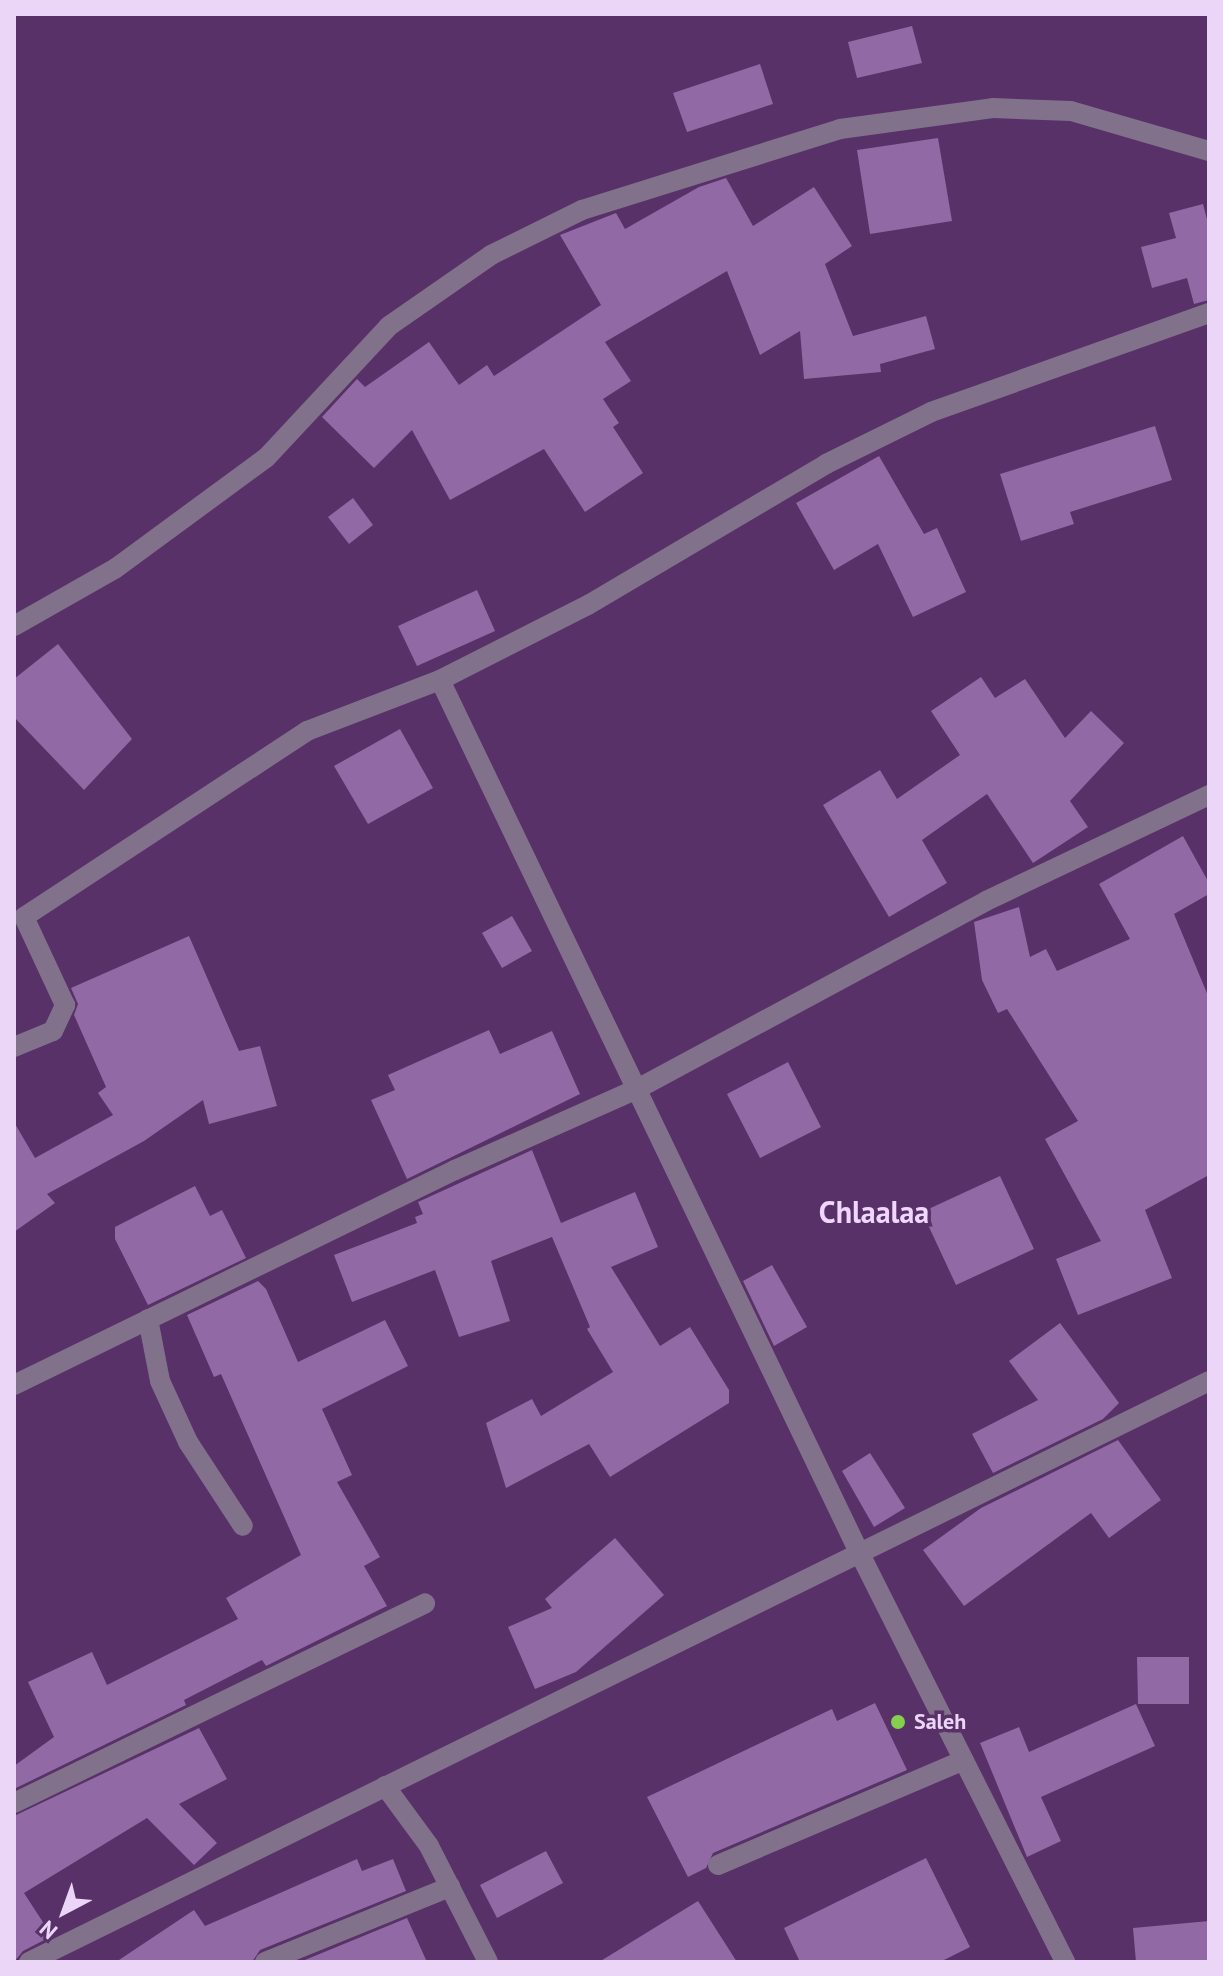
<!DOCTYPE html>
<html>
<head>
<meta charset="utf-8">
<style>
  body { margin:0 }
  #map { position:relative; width:1223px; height:1976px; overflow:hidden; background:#573168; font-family:"PT Sans",sans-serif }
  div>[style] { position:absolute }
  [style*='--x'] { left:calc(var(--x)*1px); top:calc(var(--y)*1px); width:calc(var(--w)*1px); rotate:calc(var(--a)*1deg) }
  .building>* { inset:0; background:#9169a4 }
  .minor>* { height:20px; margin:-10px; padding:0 10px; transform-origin:10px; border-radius:10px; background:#82718b }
  .dots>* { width:22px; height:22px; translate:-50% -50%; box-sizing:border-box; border:4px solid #573168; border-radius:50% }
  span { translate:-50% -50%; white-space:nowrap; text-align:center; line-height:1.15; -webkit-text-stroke:7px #573168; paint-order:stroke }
  .poi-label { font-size:22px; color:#ecd6f7; font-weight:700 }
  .left { translate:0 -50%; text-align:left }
  .district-label { font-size:30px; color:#f1d7ff; font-weight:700 }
  .frame { position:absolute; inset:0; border:16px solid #ecd6f7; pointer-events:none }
  .north { position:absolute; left:24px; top:1872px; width:80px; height:80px; -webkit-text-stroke:6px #573168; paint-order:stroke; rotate:221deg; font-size:22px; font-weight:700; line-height:32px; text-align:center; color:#ecd6f7 }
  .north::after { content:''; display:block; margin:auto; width:28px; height:36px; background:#ecd6f7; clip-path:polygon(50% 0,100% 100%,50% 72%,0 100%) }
</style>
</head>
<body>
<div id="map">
  <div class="building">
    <div style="clip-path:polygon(912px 26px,922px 63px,857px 78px,848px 42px)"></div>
    <div style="clip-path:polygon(760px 64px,773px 104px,687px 132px,673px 93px)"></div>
    <div style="clip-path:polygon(938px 138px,952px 221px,870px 234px,857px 150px)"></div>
    <div style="clip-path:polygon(726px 178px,753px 226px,814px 187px,852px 246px,825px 264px,853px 336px,926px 316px,935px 349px,880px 364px,881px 372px,804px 379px,800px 331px,760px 355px,727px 271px,605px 342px,631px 381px,603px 399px,619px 423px,613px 427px,643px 473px,585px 512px,544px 449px,450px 500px,412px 430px,374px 468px,322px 417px,357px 379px,365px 387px,429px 342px,459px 385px,487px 365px,494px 376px,601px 305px,560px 235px,616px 213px,625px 229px,699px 187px)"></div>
    <div style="clip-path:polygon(1203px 204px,1209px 227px,1209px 300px,1194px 304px,1187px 278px,1152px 288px,1141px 247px,1176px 238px,1169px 213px)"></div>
    <div style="clip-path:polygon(1155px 426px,1172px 480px,1070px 512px,1074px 524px,1021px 541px,1000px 474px)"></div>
    <div style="clip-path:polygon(879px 456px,924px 534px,937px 528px,966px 592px,913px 617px,878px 544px,834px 570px,796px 503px)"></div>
    <div style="clip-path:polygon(353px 498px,373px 525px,349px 544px,328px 517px)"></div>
    <div style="clip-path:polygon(477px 590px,495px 631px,417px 666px,398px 626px)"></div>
    <div style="clip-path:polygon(58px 644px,132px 739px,84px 790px,14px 717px,14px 679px)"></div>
    <div style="clip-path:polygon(981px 677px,995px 698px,1025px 679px,1065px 738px,1091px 711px,1124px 743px,1070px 801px,1088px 827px,1033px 863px,987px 794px,922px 840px,947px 883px,889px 917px,823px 805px,880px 770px,897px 799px,960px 755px,931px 711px)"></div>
    <div style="clip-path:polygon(400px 729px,433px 788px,368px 824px,334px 766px)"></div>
    <div style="clip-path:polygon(1183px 836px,1209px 883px,1209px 894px,1174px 914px,1209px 998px,1209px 1175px,1145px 1210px,1172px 1278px,1078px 1315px,1056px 1259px,1101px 1241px,1045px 1139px,1078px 1121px,1007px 1009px,998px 1013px,982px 980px,974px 922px,1019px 907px,1030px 957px,1046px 949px,1057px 971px,1130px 939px,1099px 884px)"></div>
    <div style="clip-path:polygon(512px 916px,532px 951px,502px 968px,482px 933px)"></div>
    <div style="clip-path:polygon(189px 936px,239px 1051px,260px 1046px,277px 1106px,209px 1124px,203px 1100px,144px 1141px,47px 1194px,55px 1203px,14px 1232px,14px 1122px,35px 1158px,113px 1115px,98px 1093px,106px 1087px,74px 1015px,78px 1004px,71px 988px)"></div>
    <div style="clip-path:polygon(489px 1030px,500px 1054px,552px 1031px,580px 1094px,407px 1179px,371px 1100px,395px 1090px,388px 1075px)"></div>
    <div style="clip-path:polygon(788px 1062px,821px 1127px,760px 1158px,727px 1094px)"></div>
    <div style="clip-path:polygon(532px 1150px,561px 1223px,635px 1192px,658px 1247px,611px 1267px,660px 1346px,690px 1327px,729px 1390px,729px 1403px,610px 1477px,589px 1444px,506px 1488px,486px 1423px,532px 1399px,541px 1416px,613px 1372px,587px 1329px,590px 1327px,552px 1237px,491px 1261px,510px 1321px,459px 1337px,435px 1270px,352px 1302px,334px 1255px,417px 1223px,415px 1217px,423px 1214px,418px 1202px)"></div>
    <div style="clip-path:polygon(1000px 1176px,1034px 1249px,956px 1285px,922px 1212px)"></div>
    <div style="clip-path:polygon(195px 1186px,210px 1216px,222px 1210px,246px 1258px,148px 1305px,115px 1239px,115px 1227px)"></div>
    <div style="clip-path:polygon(772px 1265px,807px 1327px,774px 1346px,743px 1281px)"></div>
    <div style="clip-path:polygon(258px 1281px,266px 1289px,298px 1362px,385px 1320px,408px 1366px,322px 1409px,352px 1475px,337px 1482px,380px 1557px,364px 1566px,387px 1606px,266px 1666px,262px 1660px,184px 1700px,186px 1705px,14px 1789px,14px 1766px,54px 1737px,28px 1682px,92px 1652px,107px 1685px,238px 1619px,226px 1598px,301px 1555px,221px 1374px,214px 1377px,187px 1315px)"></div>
    <div style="clip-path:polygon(1060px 1323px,1119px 1403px,1103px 1419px,993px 1473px,972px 1434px,1038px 1400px,1009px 1361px)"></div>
    <div style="clip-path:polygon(1118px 1440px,1161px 1500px,1109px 1538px,1091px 1513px,964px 1606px,923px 1550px,981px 1508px)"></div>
    <div style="clip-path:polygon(870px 1453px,905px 1508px,874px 1527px,842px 1471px)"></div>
    <div style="clip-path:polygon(615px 1538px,664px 1595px,576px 1672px,535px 1689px,508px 1627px,552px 1608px,545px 1599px)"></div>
    <div style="clip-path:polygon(1137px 1657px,1189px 1657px,1189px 1704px,1138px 1704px)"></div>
    <div style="clip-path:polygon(875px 1703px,907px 1770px,713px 1853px,706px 1868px,688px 1877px,647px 1797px,832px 1709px,837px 1721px)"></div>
    <div style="clip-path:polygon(1136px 1704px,1155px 1746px,1041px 1797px,1061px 1841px,1027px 1857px,980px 1743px,1019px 1727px,1029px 1752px)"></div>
    <div style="clip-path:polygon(199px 1728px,227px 1779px,179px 1804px,217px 1843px,194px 1865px,147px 1818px,24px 1893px,52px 1936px,23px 1951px,14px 1962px,14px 1816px)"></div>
    <div style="clip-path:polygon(546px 1851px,563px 1883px,497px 1918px,480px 1885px)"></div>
    <div style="clip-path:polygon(926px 1858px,970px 1947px,940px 1962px,800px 1962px,784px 1928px)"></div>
    <div style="clip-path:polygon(357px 1859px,362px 1871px,393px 1859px,406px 1891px,260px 1950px,252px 1962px,116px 1962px,194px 1910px,205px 1926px)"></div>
    <div style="clip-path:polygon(698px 1901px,737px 1962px,599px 1962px)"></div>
    <div style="clip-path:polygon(407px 1918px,427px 1962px,300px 1962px)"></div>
    <div style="clip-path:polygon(1209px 1921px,1209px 1962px,1136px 1962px,1133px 1928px)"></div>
  </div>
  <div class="minor">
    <div style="--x:14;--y:626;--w:117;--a:-29.6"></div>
    <div style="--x:116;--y:568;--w:186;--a:-36.3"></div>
    <div style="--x:266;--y:458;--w:180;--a:-47"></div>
    <div style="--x:389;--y:326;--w:124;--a:-34.8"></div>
    <div style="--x:491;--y:255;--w:102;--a:-26.3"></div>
    <div style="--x:582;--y:210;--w:270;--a:-17.4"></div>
    <div style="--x:840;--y:129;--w:154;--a:-7.8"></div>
    <div style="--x:993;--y:108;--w:78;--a:2.2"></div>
    <div style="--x:1071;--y:111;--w:144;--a:16.2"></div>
    <div style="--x:440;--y:680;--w:967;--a:64.34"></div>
    <div style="--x:859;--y:1552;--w:459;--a:63.3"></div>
    <div style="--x:14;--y:1047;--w:42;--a:-22.3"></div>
    <div style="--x:53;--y:1031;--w:29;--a:-65"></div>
    <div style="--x:65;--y:1005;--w:97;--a:-115"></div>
    <div style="--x:24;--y:917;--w:339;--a:-33.3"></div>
    <div style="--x:307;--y:731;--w:142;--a:-21"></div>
    <div style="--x:440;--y:680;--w:166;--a:-26.9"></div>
    <div style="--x:588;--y:605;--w:277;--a:-30.6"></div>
    <div style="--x:826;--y:464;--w:117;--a:-26.3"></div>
    <div style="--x:931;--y:412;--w:295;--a:-19.6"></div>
    <div style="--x:148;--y:1319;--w:63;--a:79"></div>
    <div style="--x:160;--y:1381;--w:67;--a:65.3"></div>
    <div style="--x:188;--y:1442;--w:100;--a:56.8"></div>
    <div style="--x:14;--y:1385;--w:491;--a:-26"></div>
    <div style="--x:455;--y:1170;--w:201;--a:-24"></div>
    <div style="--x:639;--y:1088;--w:394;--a:-28.3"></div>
    <div style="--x:986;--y:901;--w:247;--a:-25.4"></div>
    <div style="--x:385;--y:1786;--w:74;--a:53.7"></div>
    <div style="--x:429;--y:1846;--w:130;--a:63"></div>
    <div style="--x:14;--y:1803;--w:457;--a:-25.9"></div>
    <div style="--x:718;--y:1865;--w:267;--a:-23.1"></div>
    <div style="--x:29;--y:1962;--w:1315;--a:-26.21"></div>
    <div style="--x:265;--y:1962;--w:200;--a:-22.1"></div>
  </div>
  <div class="dots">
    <div style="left:898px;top:1722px;background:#84cf4d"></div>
  </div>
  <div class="poi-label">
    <span class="left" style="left:914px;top:1722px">Saleh</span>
  </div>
  <div class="district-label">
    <span style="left:874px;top:1212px">Chlaalaa</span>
  </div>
  <div class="frame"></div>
  <div class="north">N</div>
</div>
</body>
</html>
